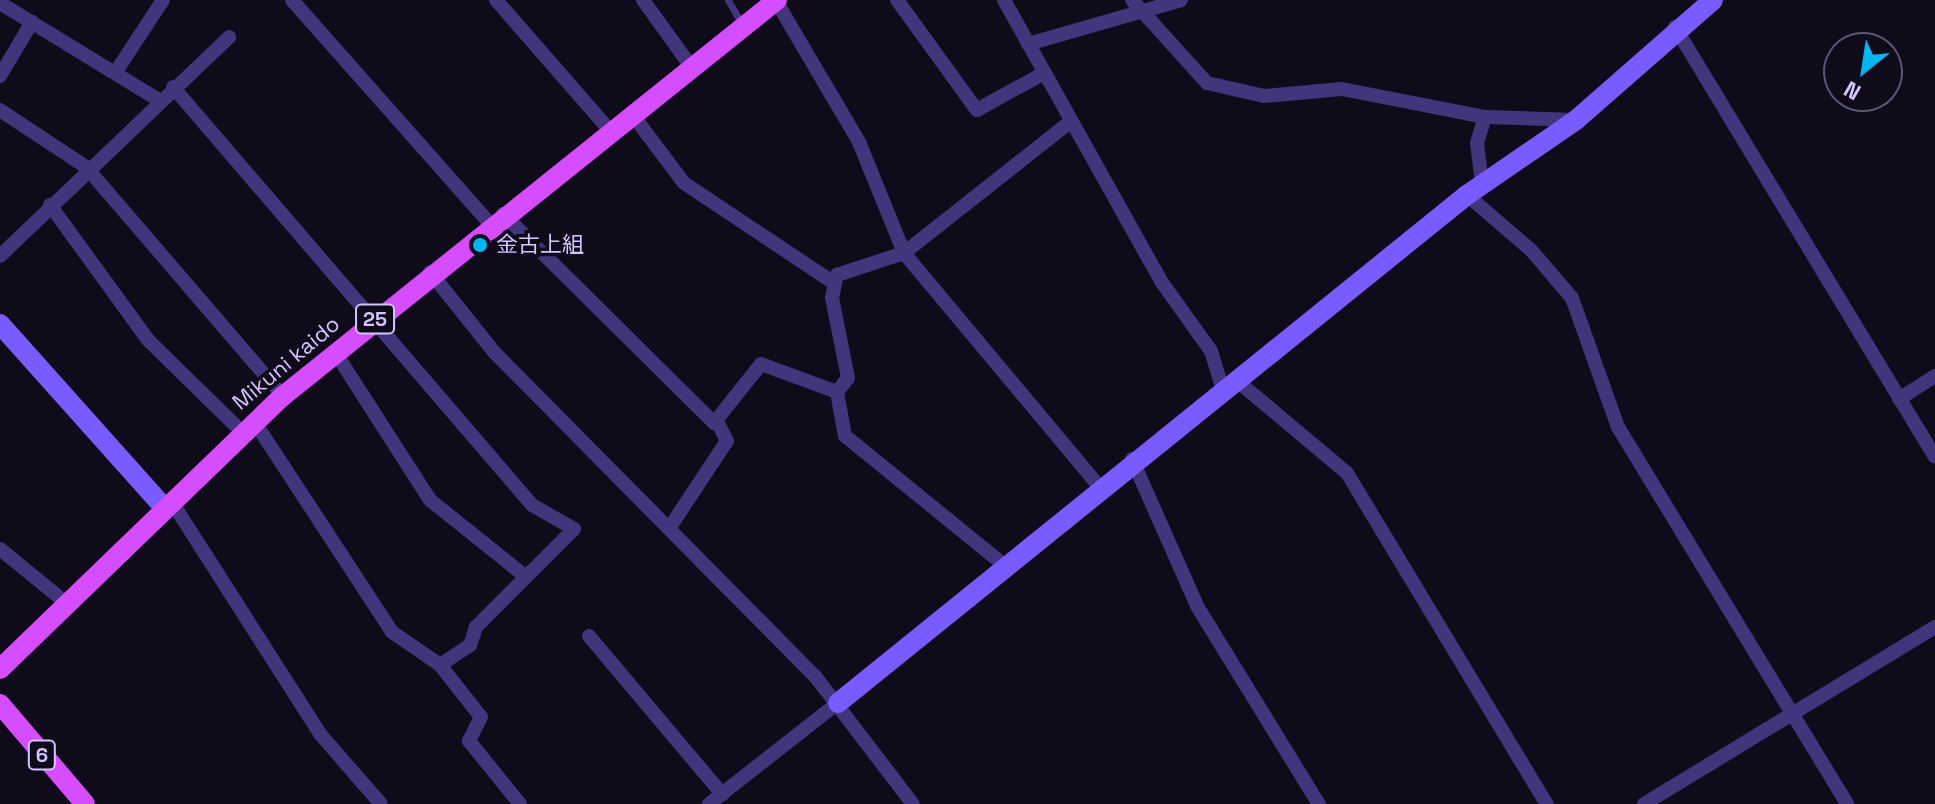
<!DOCTYPE html>
<html>
<head>
<meta charset="utf-8">
<style>
  body { margin:0 }
  #map { position:relative; width:1935px; height:804px; overflow:hidden; background:#100b1b; font-family:"Space Grotesk","Noto Sans JP",sans-serif }
  div>[style] { position:absolute }
  [style*='--x'] { left:calc(var(--x)*1px); top:calc(var(--y)*1px); width:calc(var(--w)*1px); rotate:calc(var(--a)*1deg) }
  .lane>* { height:7px; margin:-3.5px; padding:0 3.5px; transform-origin:3.5px; border-radius:3.5px; background:#42357b }
  .street>* { height:14px; margin:-7px; padding:0 7px; transform-origin:7px; border-radius:7px; background:#42357b }
  .secondary>* { height:20px; margin:-10px; padding:0 10px; transform-origin:10px; border-radius:10px; background:#785cff }
  .primary>* { height:20px; margin:-10px; padding:0 10px; transform-origin:10px; border-radius:10px; background:#d64cff }
  .dots>* { width:22px; height:22px; translate:-50% -50%; box-sizing:border-box; border:4px solid #100b1b; border-radius:50% }
  span { translate:-50% -50%; white-space:nowrap; text-align:center; line-height:1.15; -webkit-text-stroke:7px #100b1b; paint-order:stroke }
  .shield-label span { padding:2px 6px; background:#100b1b; border:2px solid; border-radius:6px; -webkit-text-stroke-width:0 }
  .shield-label { font-size:20px; color:#d4c5ff; font-weight:700 }
  .poi-label { font-size:22px; color:#d4c5ff }
  .left { translate:0 -50%; text-align:left }
  .street-label { font-size:22px; color:#d4c5ff }
  .north { position:absolute; left:1823px; top:32px; width:80px; height:80px; box-sizing:border-box; background:#100b1b; border:2px solid #5e5576; border-radius:50%; rotate:210deg; font-size:22px; font-weight:700; line-height:32px; text-align:center; color:#d4c5ff }
  .north::after { content:''; display:block; margin:auto; width:28px; height:36px; background:#00b5f0; clip-path:polygon(50% 0,100% 100%,50% 72%,0 100%) }
</style>
</head>
<body>
<div id="map">
  <div class="lane">
    <div style="--x:728;--y:0;--w:30;--a:60"></div>
  </div>
  <div class="street">
    <div style="--x:292;--y:0;--w:299;--a:48.5"></div>
    <div style="--x:496;--y:0;--w:175;--a:48.9"></div>
    <div style="--x:643;--y:0;--w:84;--a:54.2"></div>
    <div style="--x:897;--y:0;--w:136;--a:54"></div>
    <div style="--x:977;--y:110;--w:77;--a:-28.9"></div>
    <div style="--x:1004;--y:0;--w:325;--a:60.8"></div>
    <div style="--x:1163;--y:284;--w:82;--a:54.4"></div>
    <div style="--x:1211;--y:351;--w:41;--a:72.9"></div>
    <div style="--x:1132;--y:0;--w:112;--a:47.9"></div>
    <div style="--x:1207;--y:83;--w:58;--a:12.8"></div>
    <div style="--x:1264;--y:96;--w:78;--a:-5.1"></div>
    <div style="--x:1342;--y:89;--w:146;--a:11.1"></div>
    <div style="--x:1485;--y:117;--w:91;--a:1.9"></div>
    <div style="--x:776;--y:1;--w:164;--a:59.5"></div>
    <div style="--x:859;--y:142;--w:120;--a:67.9"></div>
    <div style="--x:904;--y:253;--w:304;--a:50.1"></div>
    <div style="--x:0;--y:3;--w:186;--a:31.4"></div>
    <div style="--x:1675;--y:27;--w:502;--a:58.84"></div>
    <div style="--x:1028;--y:44;--w:159;--a:-16"></div>
    <div style="--x:115;--y:73;--w:87;--a:-56.7"></div>
    <div style="--x:0;--y:76;--w:63;--a:-59.3"></div>
    <div style="--x:173;--y:87;--w:551;--a:49.34"></div>
    <div style="--x:532;--y:505;--w:48;--a:29.7"></div>
    <div style="--x:574;--y:529;--w:139;--a:135"></div>
    <div style="--x:476;--y:627;--w:19;--a:108"></div>
    <div style="--x:470;--y:645;--w:36;--a:146"></div>
    <div style="--x:0;--y:110;--w:103;--a:33.5"></div>
    <div style="--x:86;--y:167;--w:302;--a:49.3"></div>
    <div style="--x:632;--y:114;--w:86;--a:53"></div>
    <div style="--x:684;--y:183;--w:180;--a:33.7"></div>
    <div style="--x:1482;--y:183;--w:40;--a:-97.1"></div>
    <div style="--x:1477;--y:143;--w:27;--a:-73"></div>
    <div style="--x:1467;--y:195;--w:84;--a:40.7"></div>
    <div style="--x:1531;--y:250;--w:63;--a:49.5"></div>
    <div style="--x:1572;--y:298;--w:137;--a:70.4"></div>
    <div style="--x:1618;--y:427;--w:441;--a:58.7"></div>
    <div style="--x:50;--y:205;--w:167;--a:54"></div>
    <div style="--x:148;--y:340;--w:132;--a:44.4"></div>
    <div style="--x:503;--y:214;--w:297;--a:44.7"></div>
    <div style="--x:714;--y:423;--w:75;--a:-51.5"></div>
    <div style="--x:761;--y:364;--w:81;--a:20.2"></div>
    <div style="--x:0;--y:256;--w:317;--a:-43.7"></div>
    <div style="--x:430;--y:272;--w:102;--a:51.3"></div>
    <div style="--x:494;--y:352;--w:456;--a:45.3"></div>
    <div style="--x:815;--y:676;--w:161;--a:52.6"></div>
    <div style="--x:335;--y:352;--w:176;--a:57.3"></div>
    <div style="--x:430;--y:500;--w:123;--a:38.7"></div>
    <div style="--x:1235;--y:379;--w:146;--a:40"></div>
    <div style="--x:1347;--y:473;--w:387;--a:58.9"></div>
    <div style="--x:1899;--y:399;--w:43;--a:-32.6"></div>
    <div style="--x:254;--y:421;--w:252;--a:56.8"></div>
    <div style="--x:392;--y:632;--w:58;--a:34.5"></div>
    <div style="--x:440;--y:665;--w:66;--a:51.7"></div>
    <div style="--x:481;--y:717;--w:27;--a:117"></div>
    <div style="--x:469;--y:741;--w:81;--a:51"></div>
    <div style="--x:1132;--y:459;--w:161;--a:66.1"></div>
    <div style="--x:1197;--y:606;--w:233;--a:58.4"></div>
    <div style="--x:163;--y:506;--w:15;--a:16"></div>
    <div style="--x:177;--y:510;--w:267;--a:57.4"></div>
    <div style="--x:321;--y:735;--w:91;--a:49"></div>
    <div style="--x:670;--y:527;--w:103;--a:-56.5"></div>
    <div style="--x:727;--y:441;--w:20;--a:-117"></div>
    <div style="--x:0;--y:549;--w:84;--a:39.2"></div>
    <div style="--x:1004;--y:565;--w:205;--a:-140.9"></div>
    <div style="--x:845;--y:436;--w:45;--a:-100.3"></div>
    <div style="--x:837;--y:392;--w:18;--a:-52"></div>
    <div style="--x:848;--y:378;--w:82;--a:-101.3"></div>
    <div style="--x:832;--y:298;--w:24;--a:-78"></div>
    <div style="--x:837;--y:275;--w:71;--a:-18.2"></div>
    <div style="--x:904;--y:253;--w:213;--a:-38.3"></div>
    <div style="--x:589;--y:636;--w:207;--a:49.9"></div>
    <div style="--x:709;--y:804;--w:164;--a:-38.1"></div>
    <div style="--x:1644;--y:804;--w:341;--a:-31.3"></div>
  </div>
  <div class="secondary">
    <div style="--x:0;--y:324;--w:244;--a:48.2"></div>
    <div style="--x:838;--y:703;--w:809;--a:-38.93"></div>
    <div style="--x:1467;--y:195;--w:132;--a:-34.5"></div>
    <div style="--x:1576;--y:120;--w:182;--a:-41.2"></div>
  </div>
  <div class="primary">
    <div style="--x:0;--y:669;--w:393;--a:-44"></div>
    <div style="--x:283;--y:396;--w:633;--a:-38.72"></div>
    <div style="--x:0;--y:704;--w:131;--a:49.6"></div>
  </div>
  <div class="dots">
    <div style="left:480px;top:245px;background:#00b5f0"></div>
  </div>
  <div class="shield-label">
    <span style="left:375px;top:319px">25</span>
    <span style="left:42px;top:755px">6</span>
  </div>
  <div class="poi-label">
    <span class="left" style="left:496px;top:245px">金古上組</span>
  </div>
  <div class="street-label">
    <span style="left:286px;top:363px;rotate:-40deg">Mikuni kaido</span>
  </div>
  <div class="north">N</div>
</div>
</body>
</html>
